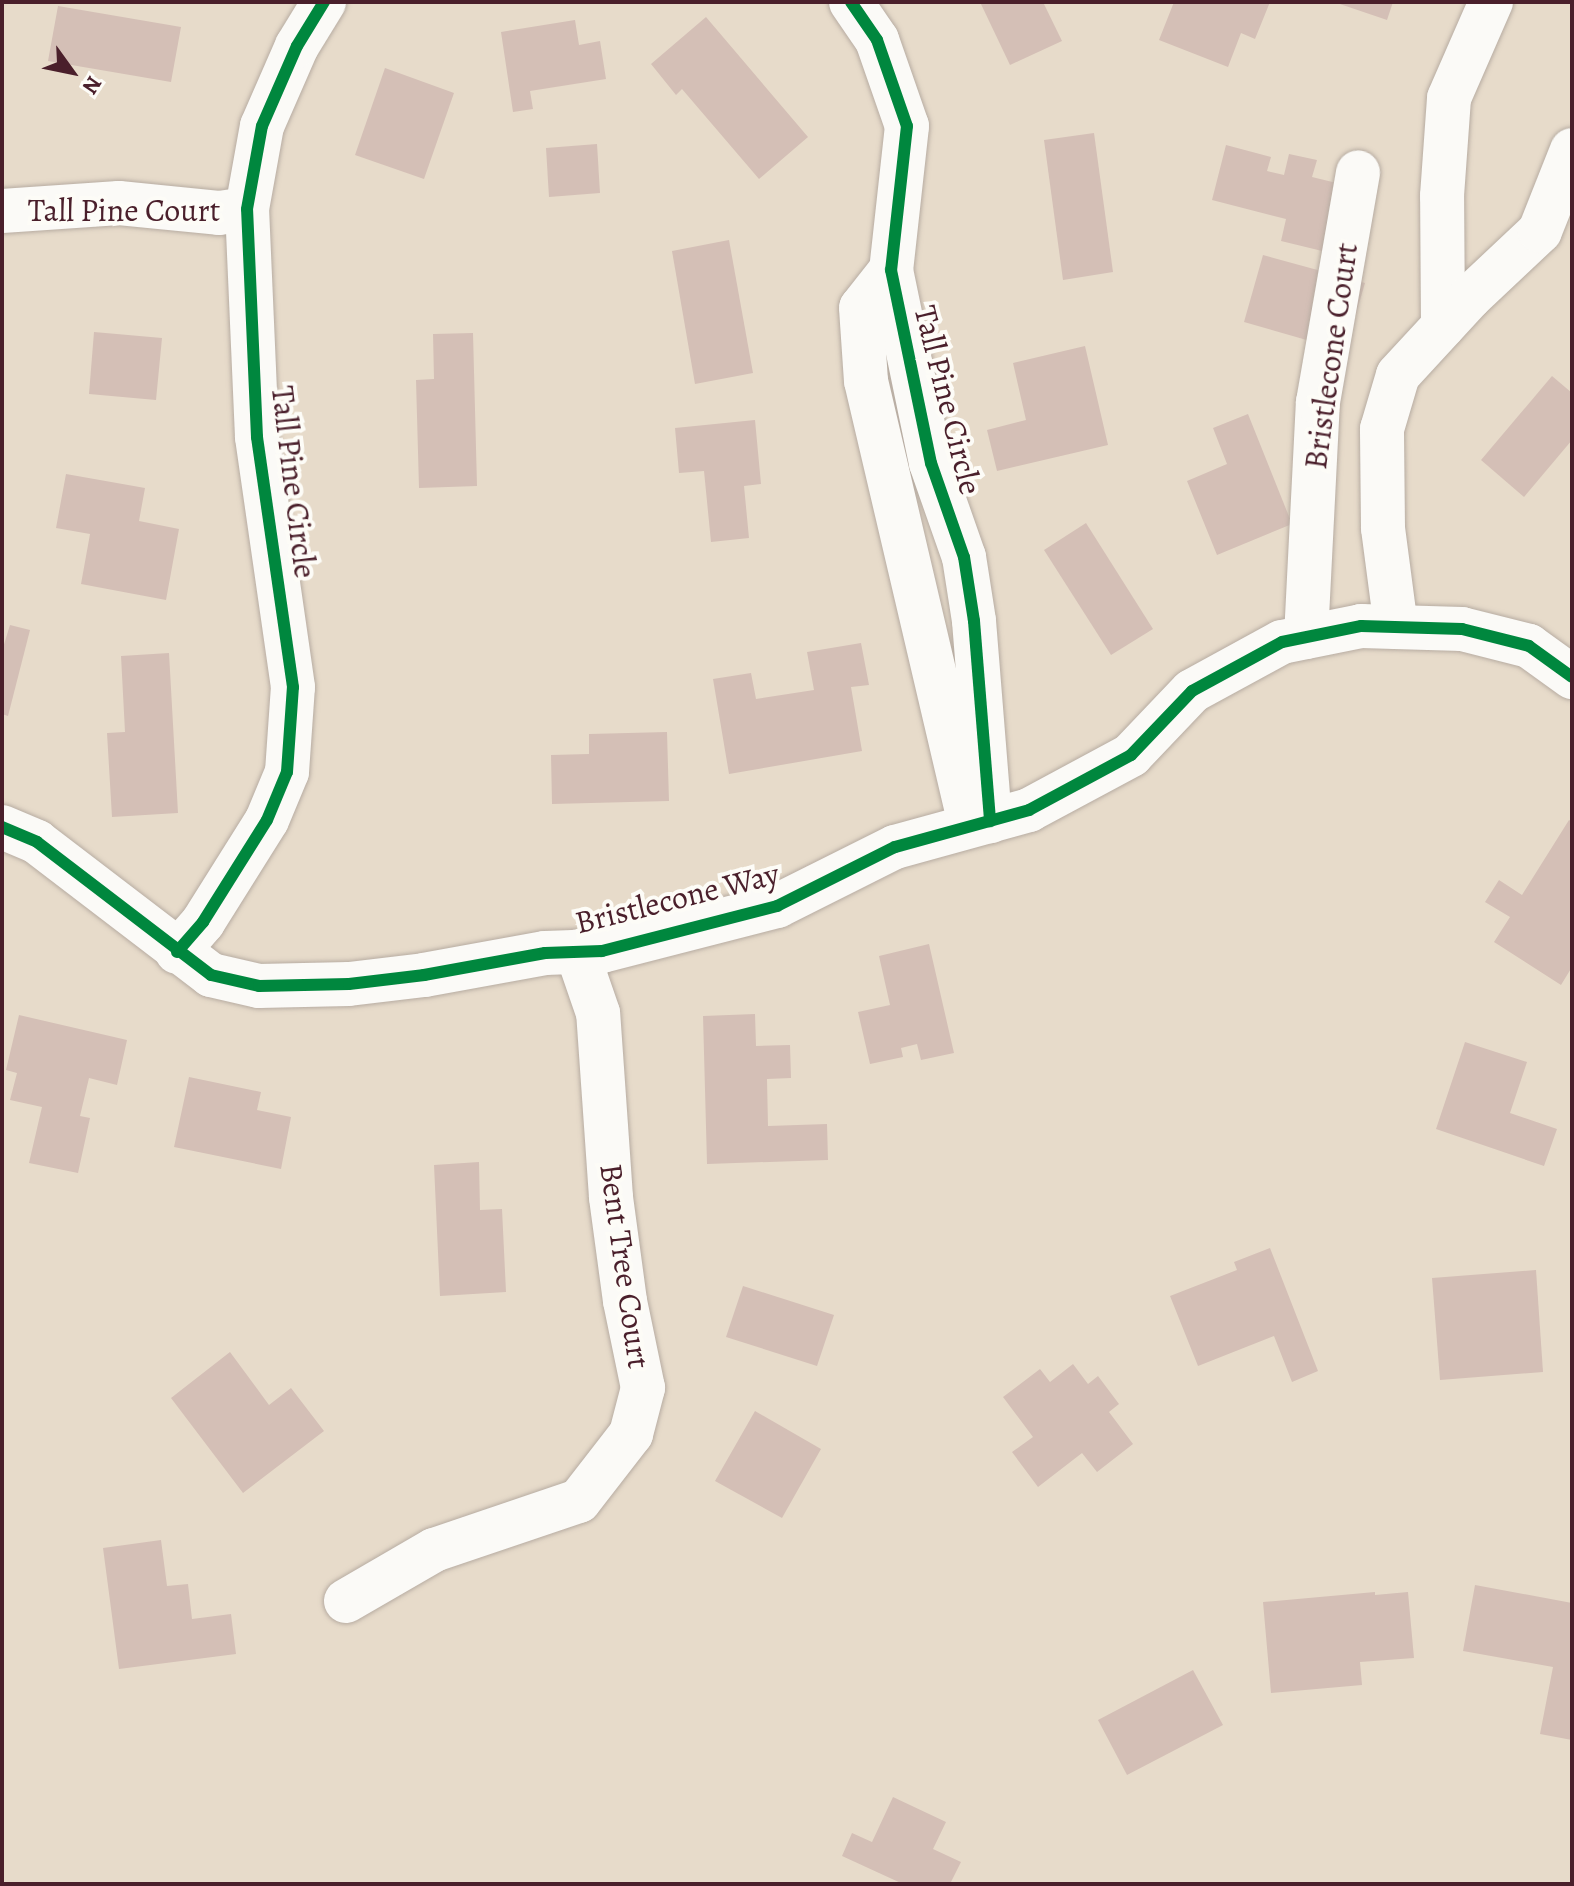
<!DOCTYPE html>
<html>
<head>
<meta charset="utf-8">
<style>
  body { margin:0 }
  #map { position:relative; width:1574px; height:1886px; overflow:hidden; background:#e7dbca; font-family:Alegreya,serif }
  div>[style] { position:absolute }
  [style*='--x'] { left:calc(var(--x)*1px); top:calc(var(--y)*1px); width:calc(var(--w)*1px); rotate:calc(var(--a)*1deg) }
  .building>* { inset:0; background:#d4bfb6 }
  .roads { filter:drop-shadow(0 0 2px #b7aca2) drop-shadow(0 0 2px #b7aca2) }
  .minor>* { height:44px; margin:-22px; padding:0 22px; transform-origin:22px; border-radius:22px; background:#fbfaf7 }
  .cycleway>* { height:12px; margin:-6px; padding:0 6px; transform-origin:6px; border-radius:6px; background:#00873e }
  span { translate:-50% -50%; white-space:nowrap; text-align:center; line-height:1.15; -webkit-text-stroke:8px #fdfcf7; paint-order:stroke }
  .street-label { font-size:32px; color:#4a1f2b }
  .frame { position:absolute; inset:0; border:4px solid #4a1f2b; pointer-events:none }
  .north { position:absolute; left:32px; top:32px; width:80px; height:80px; -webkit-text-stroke:6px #fdfcf7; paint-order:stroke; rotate:123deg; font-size:22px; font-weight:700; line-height:32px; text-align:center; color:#4a1f2b }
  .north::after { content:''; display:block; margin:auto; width:28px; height:36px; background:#4a1f2b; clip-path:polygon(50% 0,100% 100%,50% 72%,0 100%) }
</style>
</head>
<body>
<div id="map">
  <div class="building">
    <div style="clip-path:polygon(980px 2px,1043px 2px,1062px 41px,1010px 65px)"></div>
    <div style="clip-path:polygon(1174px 2px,1270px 2px,1255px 39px,1241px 33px,1228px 67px,1159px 40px)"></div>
    <div style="clip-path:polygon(1334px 2px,1393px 2px,1387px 20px)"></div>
    <div style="clip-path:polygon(58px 6px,181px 27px,171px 82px,48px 61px)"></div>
    <div style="clip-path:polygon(706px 17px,808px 137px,759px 179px,682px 89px,676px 95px,651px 64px)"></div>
    <div style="clip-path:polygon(575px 20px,579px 45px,600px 41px,606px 79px,530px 91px,533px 109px,513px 112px,501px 32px)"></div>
    <div style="clip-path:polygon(385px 68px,454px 93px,424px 179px,355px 155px)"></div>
    <div style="clip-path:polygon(1094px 133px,1113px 272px,1063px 280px,1044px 140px)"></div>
    <div style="clip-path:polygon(597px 144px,600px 193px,549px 197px,546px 148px)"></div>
    <div style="clip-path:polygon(1226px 145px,1271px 157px,1267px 171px,1284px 175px,1289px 154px,1317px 160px,1312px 177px,1357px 188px,1351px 258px,1281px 241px,1286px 219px,1212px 200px)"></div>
    <div style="clip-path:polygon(729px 240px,753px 373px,695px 384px,672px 251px)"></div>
    <div style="clip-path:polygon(1263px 255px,1365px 283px,1345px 351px,1244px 322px)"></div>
    <div style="clip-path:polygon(94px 332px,162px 338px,156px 400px,89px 394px)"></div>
    <div style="clip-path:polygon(473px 333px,477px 486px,419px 488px,416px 380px,434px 379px,433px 334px)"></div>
    <div style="clip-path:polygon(1085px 346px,1108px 445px,997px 471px,987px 430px,1026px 420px,1013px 363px)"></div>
    <div style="clip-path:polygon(1552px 376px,1572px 393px,1572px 440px,1524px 497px,1481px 460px)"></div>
    <div style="clip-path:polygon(1248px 414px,1292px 524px,1217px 555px,1187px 481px,1227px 464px,1213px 428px)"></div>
    <div style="clip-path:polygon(755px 420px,761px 484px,744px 486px,749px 538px,711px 542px,704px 471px,679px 473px,675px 428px)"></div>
    <div style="clip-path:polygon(66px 474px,145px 488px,139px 521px,179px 529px,166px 600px,81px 584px,90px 534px,56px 528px)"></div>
    <div style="clip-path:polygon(1086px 523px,1153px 629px,1111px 655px,1044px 550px)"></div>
    <div style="clip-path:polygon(10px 625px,30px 630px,8px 716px,2px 714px,2px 651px)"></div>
    <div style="clip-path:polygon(861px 643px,869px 685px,851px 687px,862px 751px,729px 774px,713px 679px,751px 673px,756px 699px,814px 690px,807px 652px)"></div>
    <div style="clip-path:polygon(169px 653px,178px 813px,112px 817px,107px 733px,125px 732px,121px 656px)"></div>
    <div style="clip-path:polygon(667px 732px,669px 801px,552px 804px,551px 755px,589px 754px,589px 734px)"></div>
    <div style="clip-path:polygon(1569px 820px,1572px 822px,1572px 967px,1561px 985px,1494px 942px,1510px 917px,1485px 902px,1499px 880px,1522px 895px)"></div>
    <div style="clip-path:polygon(929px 944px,954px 1053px,921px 1060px,917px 1044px,901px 1048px,903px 1057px,870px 1064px,858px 1012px,890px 1005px,879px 956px)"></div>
    <div style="clip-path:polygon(755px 1014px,756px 1046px,790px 1045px,791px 1078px,767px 1079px,768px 1126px,827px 1124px,828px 1160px,707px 1164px,703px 1016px)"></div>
    <div style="clip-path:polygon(19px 1015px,127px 1040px,117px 1085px,89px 1078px,80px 1116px,90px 1118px,78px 1173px,29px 1163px,42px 1107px,10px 1100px,17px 1073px,6px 1070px)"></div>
    <div style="clip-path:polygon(1465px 1042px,1527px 1062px,1510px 1113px,1557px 1129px,1544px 1166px,1436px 1129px)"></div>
    <div style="clip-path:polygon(189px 1077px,261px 1092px,257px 1110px,291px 1117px,281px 1169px,174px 1147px)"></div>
    <div style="clip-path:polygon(479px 1162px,480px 1210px,502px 1209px,506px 1292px,440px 1296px,434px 1165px)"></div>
    <div style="clip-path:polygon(1270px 1248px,1318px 1371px,1292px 1382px,1274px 1336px,1198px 1366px,1170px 1296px,1237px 1270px,1234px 1262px)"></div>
    <div style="clip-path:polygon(1536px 1270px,1543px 1372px,1440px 1380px,1432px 1278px)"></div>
    <div style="clip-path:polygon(743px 1286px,834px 1315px,817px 1366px,726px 1337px)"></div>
    <div style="clip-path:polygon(230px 1352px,269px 1405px,291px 1388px,324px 1431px,243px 1493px,171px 1398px)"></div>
    <div style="clip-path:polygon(1073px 1364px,1088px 1384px,1098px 1376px,1119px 1404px,1109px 1412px,1133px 1444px,1097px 1472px,1082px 1453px,1038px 1487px,1012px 1452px,1033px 1437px,1003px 1397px,1040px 1369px,1050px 1382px)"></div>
    <div style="clip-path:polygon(755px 1411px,821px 1449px,782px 1518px,715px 1481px)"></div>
    <div style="clip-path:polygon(161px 1540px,167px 1586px,188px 1584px,192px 1619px,231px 1614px,236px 1654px,119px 1669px,103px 1548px)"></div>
    <div style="clip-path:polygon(1475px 1585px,1572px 1603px,1572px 1740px,1540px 1734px,1553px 1667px,1463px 1651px)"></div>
    <div style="clip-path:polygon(1375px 1592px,1375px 1595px,1408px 1592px,1414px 1658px,1360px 1662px,1362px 1685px,1271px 1693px,1263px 1602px)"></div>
    <div style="clip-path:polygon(1193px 1670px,1223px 1725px,1127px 1775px,1098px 1720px)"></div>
    <div style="clip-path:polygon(893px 1797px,946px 1822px,933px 1849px,961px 1862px,950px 1884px,903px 1884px,842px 1856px,852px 1833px,872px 1842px)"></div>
  </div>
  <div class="roads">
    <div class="minor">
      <div style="--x:851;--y:2;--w:46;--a:55.6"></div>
      <div style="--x:877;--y:40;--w:91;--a:70.8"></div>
      <div style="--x:907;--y:126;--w:145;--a:96.3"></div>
      <div style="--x:891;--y:270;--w:197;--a:78.3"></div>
      <div style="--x:931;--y:463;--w:100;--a:70.7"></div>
      <div style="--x:964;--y:557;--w:65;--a:81.1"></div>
      <div style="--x:974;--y:621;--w:201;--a:85.4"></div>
      <div style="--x:2;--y:211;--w:117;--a:-3.9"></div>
      <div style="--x:119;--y:203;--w:100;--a:5.7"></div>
      <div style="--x:219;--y:213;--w:28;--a:-8"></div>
      <div style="--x:891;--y:270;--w:48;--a:128.3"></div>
      <div style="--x:861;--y:308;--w:73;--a:86.1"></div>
      <div style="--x:866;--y:381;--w:444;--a:76.8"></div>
      <div style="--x:1443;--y:326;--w:130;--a:-90.4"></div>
      <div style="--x:1442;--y:196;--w:98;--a:-85.9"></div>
      <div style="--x:1449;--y:98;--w:105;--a:-66.4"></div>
      <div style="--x:1396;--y:627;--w:100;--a:-97.5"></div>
      <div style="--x:1383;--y:528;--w:99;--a:-90.6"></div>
      <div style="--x:1382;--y:429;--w:56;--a:-73.5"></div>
      <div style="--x:1398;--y:375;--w:106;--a:-47.3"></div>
      <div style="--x:1470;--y:297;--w:96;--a:-43.3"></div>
      <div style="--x:1540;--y:231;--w:87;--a:-68.4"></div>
      <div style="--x:1306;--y:637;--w:235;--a:-87.1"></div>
      <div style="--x:1318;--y:402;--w:233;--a:-80.1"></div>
      <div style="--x:2;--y:827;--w:38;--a:23"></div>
      <div style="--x:37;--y:842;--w:219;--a:37.4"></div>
      <div style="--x:211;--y:975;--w:49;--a:12.9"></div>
      <div style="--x:259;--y:986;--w:90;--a:-1.3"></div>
      <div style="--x:349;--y:984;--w:76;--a:-6.8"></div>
      <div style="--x:424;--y:975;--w:123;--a:-10.3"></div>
      <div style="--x:545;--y:953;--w:57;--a:-2"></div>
      <div style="--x:602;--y:951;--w:181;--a:-14.4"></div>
      <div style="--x:777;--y:906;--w:132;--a:-26.6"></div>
      <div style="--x:895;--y:847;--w:139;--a:-15.4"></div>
      <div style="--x:1029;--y:810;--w:116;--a:-28.3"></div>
      <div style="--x:1131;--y:755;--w:88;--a:-46.4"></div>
      <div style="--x:1192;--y:691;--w:102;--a:-28.6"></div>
      <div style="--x:1282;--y:642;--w:81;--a:-11.4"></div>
      <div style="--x:1361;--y:626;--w:101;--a:1.7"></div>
      <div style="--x:1462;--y:629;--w:69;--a:14.2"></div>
      <div style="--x:1529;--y:646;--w:53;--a:35.8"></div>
      <div style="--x:177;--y:952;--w:40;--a:-49"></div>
      <div style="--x:203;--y:922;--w:120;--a:-57.9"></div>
      <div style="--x:267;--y:820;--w:52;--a:-67.4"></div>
      <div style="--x:287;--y:772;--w:85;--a:-86"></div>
      <div style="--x:293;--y:687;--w:253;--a:-98.2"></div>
      <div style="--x:257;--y:437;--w:228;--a:-92.5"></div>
      <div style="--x:247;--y:209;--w:84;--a:-79.8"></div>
      <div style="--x:262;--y:126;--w:87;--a:-66.4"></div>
      <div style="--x:297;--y:46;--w:52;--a:-58.5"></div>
      <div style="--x:346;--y:1601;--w:102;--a:-30.1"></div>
      <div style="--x:434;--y:1550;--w:153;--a:-18.7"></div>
      <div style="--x:579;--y:1501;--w:85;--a:-52.2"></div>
      <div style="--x:631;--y:1434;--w:48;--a:-75.4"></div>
      <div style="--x:643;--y:1388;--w:89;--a:-101.7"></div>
      <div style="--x:625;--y:1301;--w:105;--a:-97.7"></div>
      <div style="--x:611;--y:1197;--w:184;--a:-94"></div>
      <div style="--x:598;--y:1013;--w:65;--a:-109"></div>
    </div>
  </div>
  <div class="cycleway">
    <div style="--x:851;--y:2;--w:46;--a:55.6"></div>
    <div style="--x:877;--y:40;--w:91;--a:70.8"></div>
    <div style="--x:907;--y:126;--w:145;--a:96.3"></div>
    <div style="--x:891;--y:270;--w:197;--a:78.3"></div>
    <div style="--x:931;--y:463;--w:100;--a:70.7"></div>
    <div style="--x:964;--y:557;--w:65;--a:81.1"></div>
    <div style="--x:974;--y:621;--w:201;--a:85.4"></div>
    <div style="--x:2;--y:827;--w:38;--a:23"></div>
    <div style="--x:37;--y:842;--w:219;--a:37.4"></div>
    <div style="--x:211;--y:975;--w:49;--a:12.9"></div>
    <div style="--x:259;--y:986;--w:90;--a:-1.3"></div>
    <div style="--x:349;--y:984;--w:76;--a:-6.8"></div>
    <div style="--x:424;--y:975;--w:123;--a:-10.3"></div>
    <div style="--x:545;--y:953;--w:57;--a:-2"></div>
    <div style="--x:602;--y:951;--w:181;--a:-14.4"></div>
    <div style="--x:777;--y:906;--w:132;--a:-26.6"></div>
    <div style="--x:895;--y:847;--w:139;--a:-15.4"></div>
    <div style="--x:1029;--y:810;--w:116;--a:-28.3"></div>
    <div style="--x:1131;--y:755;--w:88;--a:-46.4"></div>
    <div style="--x:1192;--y:691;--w:102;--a:-28.6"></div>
    <div style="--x:1282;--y:642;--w:81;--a:-11.4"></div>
    <div style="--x:1361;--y:626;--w:101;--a:1.7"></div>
    <div style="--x:1462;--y:629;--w:69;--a:14.2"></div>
    <div style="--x:1529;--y:646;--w:53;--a:35.8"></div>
    <div style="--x:177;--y:952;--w:40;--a:-49"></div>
    <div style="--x:203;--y:922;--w:120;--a:-57.9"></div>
    <div style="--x:267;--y:820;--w:52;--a:-67.4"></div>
    <div style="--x:287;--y:772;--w:85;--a:-86"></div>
    <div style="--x:293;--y:687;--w:253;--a:-98.2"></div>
    <div style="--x:257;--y:437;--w:228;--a:-92.5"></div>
    <div style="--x:247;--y:209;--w:84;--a:-79.8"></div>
    <div style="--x:262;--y:126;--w:87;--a:-66.4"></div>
    <div style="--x:297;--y:46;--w:52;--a:-58.5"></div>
  </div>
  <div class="street-label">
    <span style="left:124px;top:210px">Tall Pine Court</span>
    <span style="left:1331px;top:356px;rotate:-82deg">Bristlecone Court</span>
    <span style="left:948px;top:400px;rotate:76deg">Tall Pine Circle</span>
    <span style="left:294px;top:482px;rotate:83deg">Tall Pine Circle</span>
    <span style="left:677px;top:898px;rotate:-14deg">Bristlecone Way</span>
    <span style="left:625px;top:1266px;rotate:82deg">Bent Tree Court</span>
  </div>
  <div class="frame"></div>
  <div class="north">N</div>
</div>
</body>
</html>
